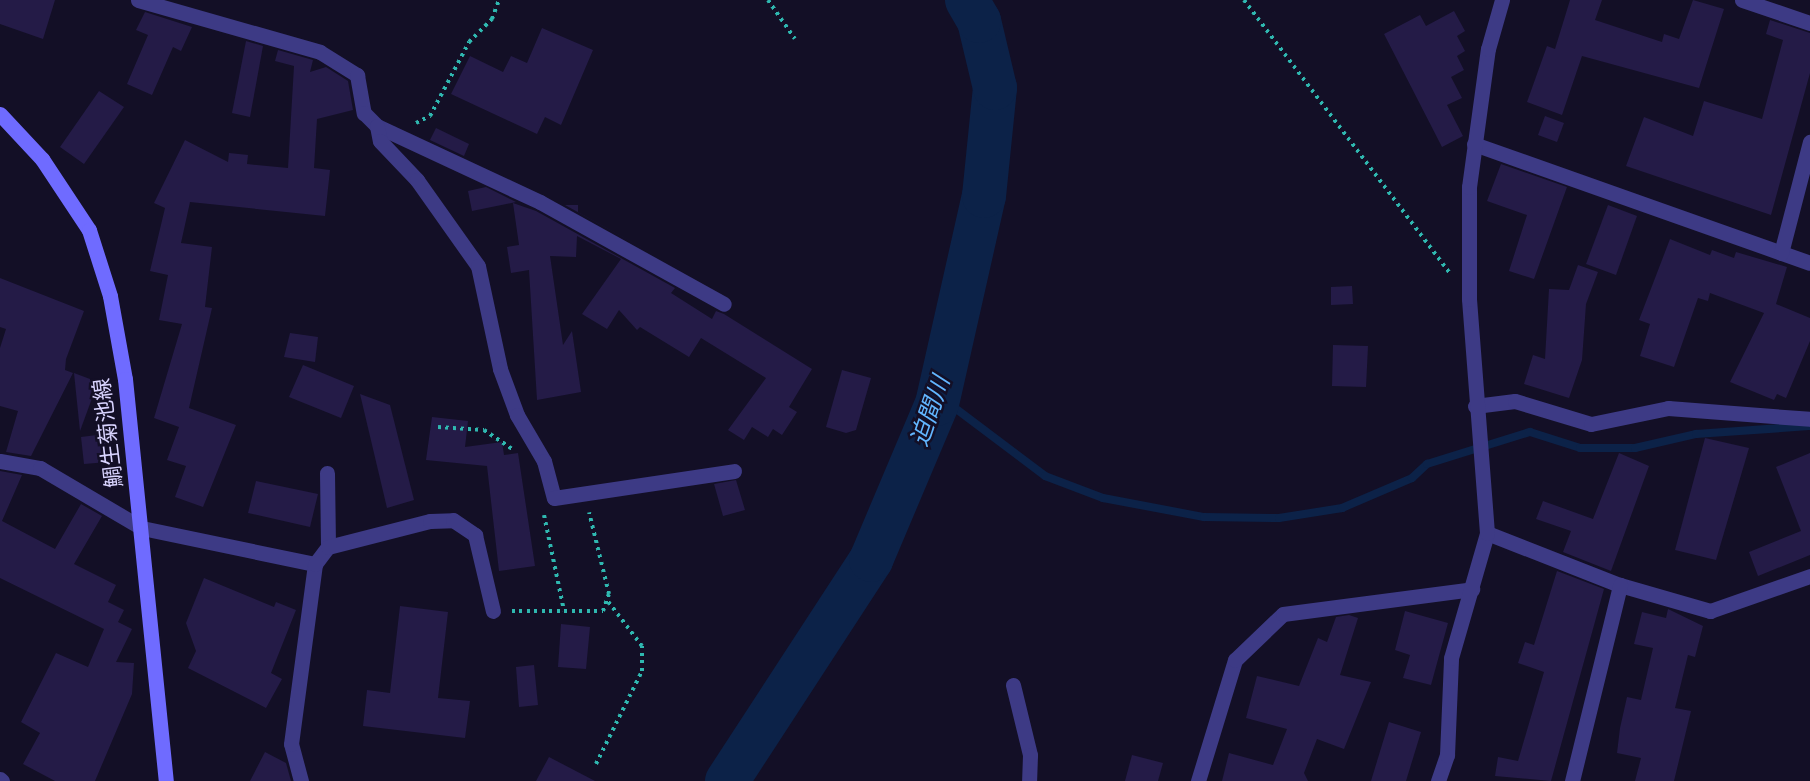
<!DOCTYPE html>
<html>
<head>
<meta charset="utf-8">
<style>
  body { margin:0 }
  #map { position:relative; width:1810px; height:781px; overflow:hidden; background:#130f26; font-family:"PT Sans Narrow","Noto Sans JP",sans-serif }
  div>[style] { position:absolute }
  [style*='--x'] { left:calc(var(--x)*1px); top:calc(var(--y)*1px); width:calc(var(--w)*1px); rotate:calc(var(--a)*1deg) }
  .stream>* { height:8px; margin:-4px; padding:0 4px; transform-origin:4px; border-radius:4px; background:#0c2248 }
  .river>* { height:44px; margin:-22px; padding:0 22px; transform-origin:22px; border-radius:22px; background:#0c2248 }
  .building>* { inset:0; background:#241b47 }
  .path>* { height:4px; margin-top:-2px; transform-origin:0; background:repeating-linear-gradient(90deg,#2fb8b0 0 3px,transparent 0 7.5px) }
  .minor>* { height:15px; margin:-7.5px; padding:0 7.5px; transform-origin:7.5px; border-radius:7.5px; background:#3d3a85 }
  .tertiary>* { height:15px; margin:-7.5px; padding:0 7.5px; transform-origin:7.5px; border-radius:7.5px; background:#3d3a85 }
  .secondary>* { height:15px; margin:-7.5px; padding:0 7.5px; transform-origin:7.5px; border-radius:7.5px; background:#6f6bff }
  span { translate:-50% -50%; white-space:nowrap; text-align:center; line-height:1.15; -webkit-text-stroke:5px #130f26; paint-order:stroke }
  .street-label { font-size:22px; color:#d9d4ff }
  .water-label { font-size:24px; color:#62b6ff; font-style:italic }
</style>
</head>
<body>
<div id="map">
  <div class="stream">
    <div style="--x:939;--y:396;--w:133;--a:37"></div>
    <div style="--x:1045;--y:476;--w:62;--a:20.8"></div>
    <div style="--x:1103;--y:498;--w:103;--a:10.7"></div>
    <div style="--x:1204;--y:517;--w:75;--a:0.8"></div>
    <div style="--x:1279;--y:518;--w:64;--a:-9"></div>
    <div style="--x:1342;--y:508;--w:76;--a:-23.2"></div>
    <div style="--x:1412;--y:478;--w:21;--a:-43"></div>
    <div style="--x:1427;--y:464;--w:108;--a:-17.3"></div>
    <div style="--x:1530;--y:432;--w:52;--a:17.7"></div>
    <div style="--x:1580;--y:448;--w:55;--a:0"></div>
    <div style="--x:1635;--y:448;--w:63;--a:-12.9"></div>
    <div style="--x:1696;--y:434;--w:113;--a:-4"></div>
  </div>
  <div class="river">
    <div style="--x:727;--y:781;--w:264;--a:-56.9"></div>
    <div style="--x:871;--y:560;--w:169;--a:-67.1"></div>
    <div style="--x:937;--y:404;--w:213;--a:-77.3"></div>
    <div style="--x:984;--y:196;--w:109;--a:-84.2"></div>
    <div style="--x:995;--y:88;--w:69;--a:-103.4"></div>
    <div style="--x:979;--y:21;--w:24;--a:-120"></div>
  </div>
  <div class="building">
    <div style="clip-path:polygon(0 0,55px 0,43px 39px,0 24px)"></div>
    <div style="clip-path:polygon(1570px 0,1602px 0,1595px 20px,1662px 42px,1664px 34px,1679px 39px,1693px 0,1724px 9px,1699px 88px,1582px 56px,1562px 115px,1527px 102px,1547px 46px,1555px 49px)"></div>
    <div style="clip-path:polygon(1454px 11px,1465px 31px,1457px 36px,1465px 51px,1457px 56px,1464px 70px,1451px 77px,1462px 98px,1447px 105px,1463px 136px,1442px 147px,1384px 34px,1420px 15px,1426px 26px)"></div>
    <div style="clip-path:polygon(145px 12px,192px 27px,181px 51px,173px 47px,152px 95px,127px 84px,148px 35px,136px 30px)"></div>
    <div style="clip-path:polygon(1770px 20px,1810px 33px,1810px 73px,1771px 215px,1626px 166px,1644px 117px,1693px 136px,1704px 101px,1762px 119px,1783px 40px,1766px 34px)"></div>
    <div style="clip-path:polygon(542px 28px,593px 50px,561px 125px,545px 117px,537px 134px,451px 94px,470px 56px,503px 72px,511px 56px,527px 63px)"></div>
    <div style="clip-path:polygon(246px 41px,263px 46px,250px 117px,232px 113px)"></div>
    <div style="clip-path:polygon(278px 50px,313px 60px,310px 72px,326px 67px,348px 81px,353px 110px,317px 119px,314px 168px,330px 170px,325px 216px,190px 202px,181px 243px,212px 247px,205px 307px,212px 308px,189px 408px,236px 425px,203px 507px,175px 497px,186px 466px,167px 460px,179px 427px,154px 418px,182px 324px,159px 320px,168px 275px,150px 271px,165px 208px,154px 203px,185px 140px,228px 162px,229px 153px,248px 155px,247px 164px,288px 168px,294px 66px,275px 61px)"></div>
    <div style="clip-path:polygon(99px 91px,124px 107px,84px 164px,60px 147px)"></div>
    <div style="clip-path:polygon(1545px 116px,1564px 123px,1557px 142px,1538px 135px)"></div>
    <div style="clip-path:polygon(436px 128px,469px 144px,464px 156px,430px 140px)"></div>
    <div style="clip-path:polygon(1501px 164px,1567px 187px,1534px 279px,1509px 271px,1527px 215px,1487px 201px)"></div>
    <div style="clip-path:polygon(486px 187px,516px 202px,472px 211px,468px 191px)"></div>
    <div style="clip-path:polygon(513px 203px,536px 211px,675px 288px,671px 293px,712px 319px,716px 311px,724px 314px,812px 369px,789px 407px,797px 412px,782px 435px,773px 429px,768px 437px,752px 427px,744px 440px,728px 430px,766px 378px,701px 338px,689px 357px,640px 327px,637px 330px,619px 310px,607px 329px,582px 314px,621px 259px,577px 236px,576px 257px,550px 256px,563px 345px,572px 331px,581px 392px,537px 400px,529px 270px,511px 273px,507px 247px,519px 245px)"></div>
    <div style="clip-path:polygon(565px 205px,578px 205px,578px 212px,679px 268px)"></div>
    <div style="clip-path:polygon(1608px 205px,1637px 216px,1616px 275px,1586px 264px)"></div>
    <div style="clip-path:polygon(1670px 239px,1710px 255px,1712px 250px,1734px 258px,1736px 252px,1787px 267px,1776px 304px,1810px 318px,1810px 341px,1786px 398px,1777px 394px,1774px 400px,1730px 382px,1764px 313px,1710px 293px,1708px 301px,1698px 298px,1674px 367px,1640px 356px,1650px 324px,1639px 320px)"></div>
    <div style="clip-path:polygon(1578px 265px,1598px 272px,1586px 304px,1582px 360px,1569px 398px,1524px 384px,1533px 355px,1545px 359px,1549px 289px,1569px 290px)"></div>
    <div style="clip-path:polygon(0 278px,84px 311px,66px 359px,65px 370px,73px 373px,31px 456px,6px 452px,18px 411px,0 406px,0 348px,6px 329px,0 327px)"></div>
    <div style="clip-path:polygon(1352px 286px,1353px 304px,1331px 305px,1331px 287px)"></div>
    <div style="clip-path:polygon(290px 333px,318px 337px,315px 362px,284px 357px)"></div>
    <div style="clip-path:polygon(1333px 345px,1368px 346px,1366px 387px,1332px 386px)"></div>
    <div style="clip-path:polygon(303px 365px,354px 386px,341px 418px,289px 397px)"></div>
    <div style="clip-path:polygon(842px 370px,871px 378px,856px 430px,846px 433px,826px 427px)"></div>
    <div style="clip-path:polygon(74px 373px,98px 382px,80px 431px)"></div>
    <div style="clip-path:polygon(360px 394px,390px 405px,414px 500px,387px 508px)"></div>
    <div style="clip-path:polygon(432px 417px,468px 421px,465px 447px,502px 442px,504px 455px,518px 453px,535px 566px,499px 571px,487px 466px,426px 460px)"></div>
    <div style="clip-path:polygon(105px 434px,108px 462px,84px 464px,81px 437px)"></div>
    <div style="clip-path:polygon(1705px 438px,1749px 448px,1716px 560px,1675px 550px)"></div>
    <div style="clip-path:polygon(1619px 453px,1649px 466px,1611px 571px,1563px 552px,1571px 531px,1536px 519px,1543px 501px,1593px 519px)"></div>
    <div style="clip-path:polygon(1810px 453px,1810px 555px,1758px 576px,1749px 552px,1801px 531px,1776px 467px)"></div>
    <div style="clip-path:polygon(0 471px,22px 475px,2px 521px,55px 549px,81px 504px,102px 516px,74px 564px,116px 585px,108px 602px,124px 610px,118px 622px,132px 629px,116px 662px,134px 663px,132px 694px,95px 781px,55px 781px,23px 764px,40px 733px,21px 722px,56px 653px,88px 667px,104px 629px,0 578px)"></div>
    <div style="clip-path:polygon(736px 480px,745px 510px,723px 516px,714px 484px)"></div>
    <div style="clip-path:polygon(256px 481px,318px 494px,310px 527px,248px 513px)"></div>
    <div style="clip-path:polygon(1557px 571px,1604px 589px,1551px 781px,1495px 776px,1498px 757px,1518px 761px,1544px 672px,1518px 663px,1525px 642px,1534px 645px)"></div>
    <div style="clip-path:polygon(204px 578px,274px 607px,276px 602px,296px 610px,271px 673px,282px 679px,266px 708px,188px 668px,196px 651px,186px 623px)"></div>
    <div style="clip-path:polygon(400px 606px,448px 612px,438px 698px,470px 701px,465px 738px,363px 726px,367px 690px,390px 693px)"></div>
    <div style="clip-path:polygon(1668px 609px,1703px 626px,1695px 657px,1688px 655px,1675px 708px,1691px 711px,1674px 781px,1635px 781px,1641px 758px,1617px 753px,1620px 728px,1627px 697px,1641px 700px,1653px 648px,1634px 644px,1642px 612px,1666px 618px)"></div>
    <div style="clip-path:polygon(1405px 611px,1448px 623px,1431px 685px,1403px 678px,1410px 655px,1395px 650px)"></div>
    <div style="clip-path:polygon(1349px 615px,1358px 618px,1340px 675px,1371px 682px,1344px 749px,1317px 739px,1304px 773px,1308px 781px,1222px 781px,1229px 753px,1273px 765px,1287px 729px,1246px 718px,1257px 676px,1299px 686px,1318px 638px,1327px 642px,1336px 617px)"></div>
    <div style="clip-path:polygon(561px 624px,590px 627px,586px 669px,558px 667px)"></div>
    <div style="clip-path:polygon(534px 665px,538px 705px,519px 707px,516px 667px)"></div>
    <div style="clip-path:polygon(1389px 722px,1421px 732px,1406px 781px,1371px 781px)"></div>
    <div style="clip-path:polygon(265px 752px,286px 763px,291px 781px,250px 781px)"></div>
    <div style="clip-path:polygon(1132px 755px,1163px 763px,1158px 781px,1125px 781px)"></div>
    <div style="clip-path:polygon(549px 757px,595px 781px,536px 781px)"></div>
  </div>
  <div class="path">
    <div style="--x:768;--y:0;--w:47;--a:55.3"></div>
    <div style="--x:1244;--y:0;--w:341;--a:53"></div>
    <div style="--x:416;--y:123;--w:16;--a:-27"></div>
    <div style="--x:430;--y:116;--w:84;--a:-62.2"></div>
    <div style="--x:469;--y:42;--w:33;--a:-45"></div>
    <div style="--x:492;--y:19;--w:20;--a:-70"></div>
    <div style="--x:438;--y:427;--w:46;--a:3.7"></div>
    <div style="--x:484;--y:430;--w:36;--a:34"></div>
    <div style="--x:544;--y:515;--w:98;--a:78.2"></div>
    <div style="--x:512;--y:611;--w:91;--a:0"></div>
    <div style="--x:603;--y:611;--w:18;--a:-71"></div>
    <div style="--x:609;--y:594;--w:84;--a:-103.7"></div>
    <div style="--x:596;--y:764;--w:104;--a:-63.7"></div>
    <div style="--x:642;--y:671;--w:25;--a:-90"></div>
    <div style="--x:642;--y:646;--w:58;--a:-127.3"></div>
  </div>
  <div class="minor">
    <div style="--x:138;--y:0;--w:189;--a:15.9"></div>
    <div style="--x:320;--y:52;--w:44;--a:31.9"></div>
    <div style="--x:357;--y:75;--w:39;--a:80"></div>
    <div style="--x:364;--y:113;--w:18;--a:45"></div>
    <div style="--x:377;--y:126;--w:180;--a:25"></div>
    <div style="--x:540;--y:202;--w:210;--a:29"></div>
    <div style="--x:1742;--y:0;--w:72;--a:18.7"></div>
    <div style="--x:377;--y:126;--w:15;--a:79"></div>
    <div style="--x:380;--y:141;--w:54;--a:46.5"></div>
    <div style="--x:417;--y:180;--w:105;--a:54.7"></div>
    <div style="--x:478;--y:266;--w:105;--a:77.9"></div>
    <div style="--x:500;--y:369;--w:49;--a:69.7"></div>
    <div style="--x:517;--y:415;--w:53;--a:59.6"></div>
    <div style="--x:544;--y:461;--w:38;--a:75"></div>
    <div style="--x:554;--y:498;--w:182;--a:-8.5"></div>
    <div style="--x:1474;--y:144;--w:356;--a:19.5"></div>
    <div style="--x:1781;--y:253;--w:115;--a:-75.4"></div>
    <div style="--x:1475;--y:406;--w:40;--a:-7.1"></div>
    <div style="--x:1515;--y:401;--w:79;--a:16.8"></div>
    <div style="--x:1591;--y:424;--w:79;--a:-11.7"></div>
    <div style="--x:1668;--y:408;--w:142;--a:4.4"></div>
    <div style="--x:0;--y:461;--w:41;--a:9.9"></div>
    <div style="--x:40;--y:468;--w:118;--a:30.5"></div>
    <div style="--x:142;--y:528;--w:177;--a:11.8"></div>
    <div style="--x:327;--y:473;--w:74;--a:89.2"></div>
    <div style="--x:1487;--y:533;--w:143;--a:21.4"></div>
    <div style="--x:1620;--y:585;--w:94;--a:16.1"></div>
    <div style="--x:1710;--y:611;--w:106;--a:-19.3"></div>
    <div style="--x:1013;--y:685;--w:72;--a:76.3"></div>
    <div style="--x:1030;--y:755;--w:26;--a:92"></div>
    <div style="--x:0;--y:779;--w:3;--a:45"></div>
    <div style="--x:301;--y:781;--w:38;--a:-105"></div>
    <div style="--x:291;--y:744;--w:182;--a:-82.4"></div>
    <div style="--x:315;--y:564;--w:21;--a:-53"></div>
    <div style="--x:328;--y:547;--w:105;--a:-14.3"></div>
    <div style="--x:430;--y:521;--w:23;--a:-2"></div>
    <div style="--x:453;--y:520;--w:27;--a:34"></div>
    <div style="--x:475;--y:535;--w:78;--a:76.7"></div>
    <div style="--x:1198;--y:781;--w:127;--a:-73"></div>
    <div style="--x:1235;--y:660;--w:66;--a:-43.8"></div>
    <div style="--x:1283;--y:614;--w:191;--a:-7.5"></div>
    <div style="--x:1572;--y:781;--w:202;--a:-76.2"></div>
  </div>
  <div class="tertiary">
    <div style="--x:1438;--y:781;--w:28;--a:-71"></div>
    <div style="--x:1447;--y:755;--w:97;--a:-87.6"></div>
    <div style="--x:1451;--y:658;--w:130;--a:-73.9"></div>
    <div style="--x:1487;--y:533;--w:235;--a:-94.4"></div>
    <div style="--x:1469;--y:299;--w:112;--a:-90"></div>
    <div style="--x:1469;--y:187;--w:139;--a:-82.2"></div>
    <div style="--x:1488;--y:49;--w:51;--a:-74.1"></div>
  </div>
  <div class="secondary">
    <div style="--x:0;--y:114;--w:62;--a:47"></div>
    <div style="--x:42;--y:159;--w:85;--a:56.5"></div>
    <div style="--x:89;--y:230;--w:69;--a:72.3"></div>
    <div style="--x:110;--y:296;--w:84;--a:79.8"></div>
    <div style="--x:125;--y:379;--w:404;--a:84.2"></div>
  </div>
  <div class="street-label">
    <span style="left:108px;top:433px;rotate:-97deg">鯛生菊池線</span>
  </div>
  <div class="water-label">
    <span style="left:930px;top:411px;rotate:-71deg">迫間川</span>
  </div>
</div>
</body>
</html>
